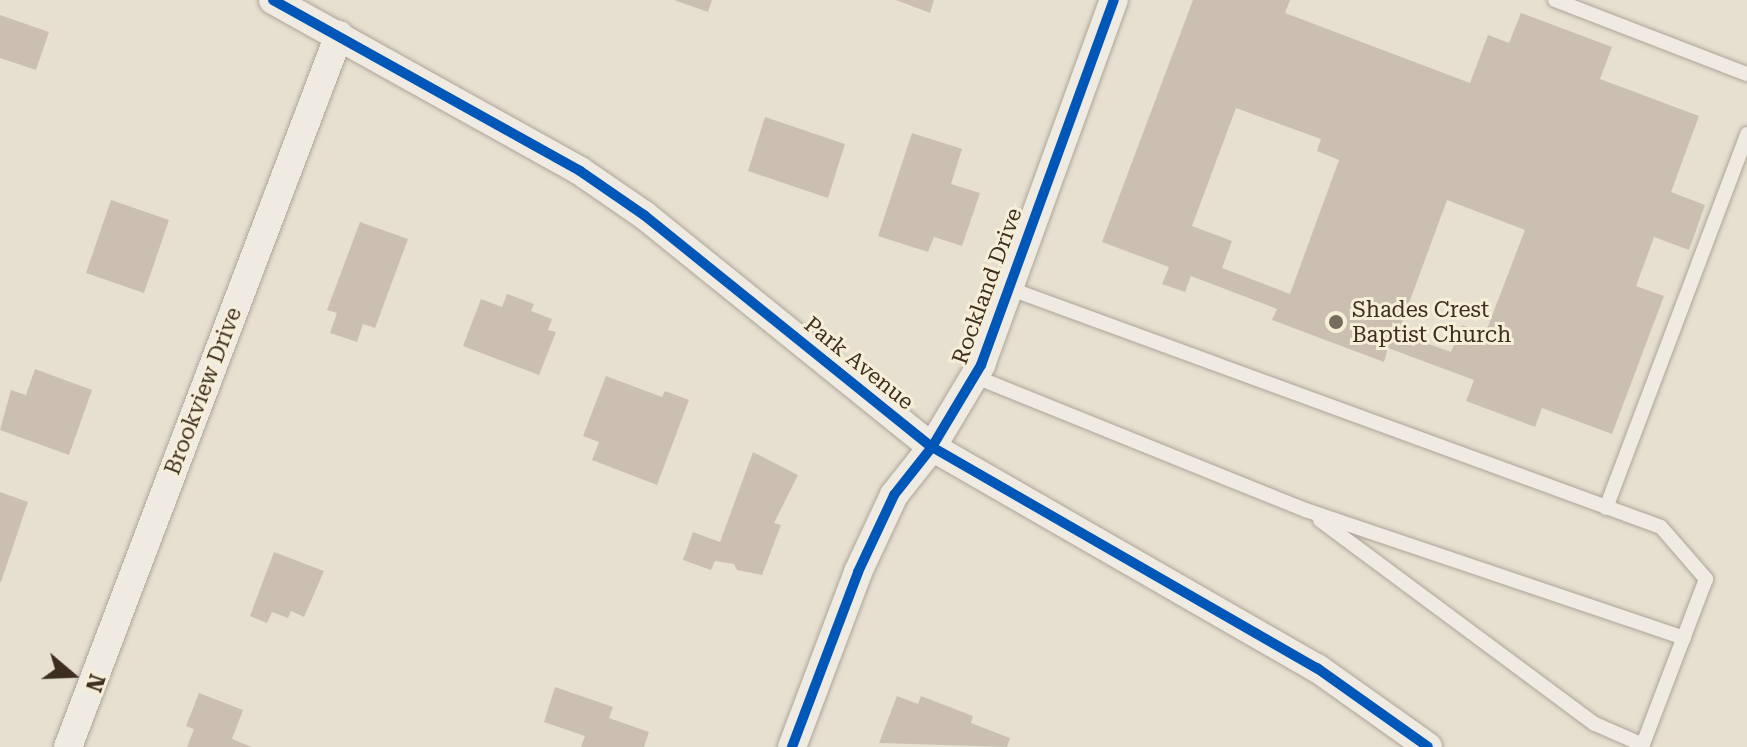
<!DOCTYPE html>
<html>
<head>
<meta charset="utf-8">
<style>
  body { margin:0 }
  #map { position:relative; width:1747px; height:747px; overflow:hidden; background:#e7e0d1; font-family:"Roboto Serif",serif }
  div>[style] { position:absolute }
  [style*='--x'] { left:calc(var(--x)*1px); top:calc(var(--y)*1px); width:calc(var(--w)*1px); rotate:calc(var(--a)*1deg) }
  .building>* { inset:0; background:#cbbfb2 }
  .roads { filter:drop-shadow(0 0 2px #ada599) drop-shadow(0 0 2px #ada599) }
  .service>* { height:14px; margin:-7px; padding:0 7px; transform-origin:7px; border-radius:7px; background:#efebe3 }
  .minor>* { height:28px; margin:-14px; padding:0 14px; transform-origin:14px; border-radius:14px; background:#efebe3 }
  .cycleway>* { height:10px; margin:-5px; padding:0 5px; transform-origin:5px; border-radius:5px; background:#0057b8 }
  .dots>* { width:22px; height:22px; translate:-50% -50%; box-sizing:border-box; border:4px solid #f7eed8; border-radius:50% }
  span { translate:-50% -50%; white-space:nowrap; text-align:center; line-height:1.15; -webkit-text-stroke:6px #f7eed8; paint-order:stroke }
  .street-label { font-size:22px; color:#3d2e20 }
  .poi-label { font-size:22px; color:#3d2e20 }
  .left { translate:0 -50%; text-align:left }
  .north { position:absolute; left:32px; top:635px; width:80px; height:80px; -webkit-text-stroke:6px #f7eed8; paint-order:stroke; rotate:109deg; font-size:22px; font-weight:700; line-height:32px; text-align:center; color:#3d2e20 }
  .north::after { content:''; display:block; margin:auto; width:28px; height:36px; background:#3d2e20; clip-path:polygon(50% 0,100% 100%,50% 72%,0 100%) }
</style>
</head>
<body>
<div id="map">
  <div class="building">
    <div style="clip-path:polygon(674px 0,712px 0,708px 12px)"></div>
    <div style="clip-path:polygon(896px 0,934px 0,930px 13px)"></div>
    <div style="clip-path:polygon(evenodd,1193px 0,1290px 0,1285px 13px,1470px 83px,1488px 35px,1509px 43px,1521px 13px,1612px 47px,1600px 79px,1699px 116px,1671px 192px,1705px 205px,1689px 250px,1654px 237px,1636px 286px,1664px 296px,1612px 434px,1542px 408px,1535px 427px,1466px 401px,1474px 380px,1388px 348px,1384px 362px,1272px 320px,1277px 309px,1191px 276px,1185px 292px,1162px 284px,1169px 267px,1102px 242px,1193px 0,1236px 108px,1321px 139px,1317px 151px,1339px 160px,1290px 294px,1222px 268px,1232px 241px,1192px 226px,1236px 108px,1193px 0,1447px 200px,1525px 230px,1485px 334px,1462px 325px,1451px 352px,1398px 333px,1447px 200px)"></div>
    <div style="clip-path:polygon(0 15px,49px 32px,36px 70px,0 58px)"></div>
    <div style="clip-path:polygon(765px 117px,845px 144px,828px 198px,748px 171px)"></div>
    <div style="clip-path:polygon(912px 133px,962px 149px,951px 184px,980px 193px,962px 246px,934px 237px,928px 252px,878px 236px)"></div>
    <div style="clip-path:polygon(111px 200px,169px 220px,144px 293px,86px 273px)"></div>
    <div style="clip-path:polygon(360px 222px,408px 239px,375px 328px,363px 324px,357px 342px,330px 333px,337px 313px,327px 310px)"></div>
    <div style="clip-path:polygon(507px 294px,534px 304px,531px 311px,552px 319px,548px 330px,556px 332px,539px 375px,463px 346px,481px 299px,502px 307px)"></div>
    <div style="clip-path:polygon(35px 369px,92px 390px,69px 455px,0 430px,11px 390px,26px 395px)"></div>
    <div style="clip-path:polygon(606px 376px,662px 397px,665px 391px,689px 400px,657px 485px,592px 460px,599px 442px,583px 436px)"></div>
    <div style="clip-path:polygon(753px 452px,798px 475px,774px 523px,781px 525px,762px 575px,737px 570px,734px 564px,715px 561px,711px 570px,683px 560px,693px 532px,720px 542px)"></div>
    <div style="clip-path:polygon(0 492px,28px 502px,1px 582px,0 582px)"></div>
    <div style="clip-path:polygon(274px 552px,324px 571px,304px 617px,291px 611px,288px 618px,272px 612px,267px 623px,250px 616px)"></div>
    <div style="clip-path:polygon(555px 687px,613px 707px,609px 718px,649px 732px,644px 747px,581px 747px,585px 736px,544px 722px)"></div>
    <div style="clip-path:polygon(199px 693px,243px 710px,232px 739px,252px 747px,187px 747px,194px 729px,186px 726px)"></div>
    <div style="clip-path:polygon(897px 696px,918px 704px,921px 696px,973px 716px,971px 723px,1010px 738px,1007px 747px,879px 743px)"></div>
  </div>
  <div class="roads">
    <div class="service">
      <div style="--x:1555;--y:0;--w:206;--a:21.1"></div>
      <div style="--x:1008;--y:288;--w:695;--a:20.1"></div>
      <div style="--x:1661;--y:527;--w:69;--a:49.1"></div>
      <div style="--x:1706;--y:579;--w:180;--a:110.9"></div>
      <div style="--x:976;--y:377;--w:356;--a:22"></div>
      <div style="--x:1306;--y:510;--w:399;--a:18.7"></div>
      <div style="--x:1606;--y:508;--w:400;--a:-69.3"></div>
      <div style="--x:1320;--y:520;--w:342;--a:36.6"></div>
      <div style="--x:1595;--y:724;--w:52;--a:23.6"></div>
    </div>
    <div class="minor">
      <div style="--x:273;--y:0;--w:351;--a:29.1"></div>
      <div style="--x:580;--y:171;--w:78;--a:34.5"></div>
      <div style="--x:644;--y:215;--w:370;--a:38.9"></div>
      <div style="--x:932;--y:447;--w:444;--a:29.9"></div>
      <div style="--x:1317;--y:668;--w:136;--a:35.4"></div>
      <div style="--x:68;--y:747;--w:762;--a:-69.16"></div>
      <div style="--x:792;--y:747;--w:187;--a:-69.3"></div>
      <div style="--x:858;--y:572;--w:85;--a:-64.9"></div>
      <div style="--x:894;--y:495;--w:61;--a:-51.6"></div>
      <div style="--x:932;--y:447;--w:96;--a:-59.1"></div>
      <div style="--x:981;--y:365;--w:388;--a:-70"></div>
    </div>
  </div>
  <div class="cycleway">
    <div style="--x:273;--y:0;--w:351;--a:29.1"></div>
    <div style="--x:580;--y:171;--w:78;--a:34.5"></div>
    <div style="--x:644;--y:215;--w:370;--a:38.9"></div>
    <div style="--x:932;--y:447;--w:444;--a:29.9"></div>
    <div style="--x:1317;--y:668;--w:136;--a:35.4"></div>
    <div style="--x:792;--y:747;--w:187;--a:-69.3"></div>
    <div style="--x:858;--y:572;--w:85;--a:-64.9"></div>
    <div style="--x:894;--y:495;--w:61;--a:-51.6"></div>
    <div style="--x:932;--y:447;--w:96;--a:-59.1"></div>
    <div style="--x:981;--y:365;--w:388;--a:-70"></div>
  </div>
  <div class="dots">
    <div style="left:1336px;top:322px;background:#786c5e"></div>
  </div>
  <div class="street-label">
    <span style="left:987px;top:286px;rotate:-70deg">Rockland Drive</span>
    <span style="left:859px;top:363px;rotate:39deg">Park Avenue</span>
    <span style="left:203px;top:391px;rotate:-69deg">Brookview Drive</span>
  </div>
  <div class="poi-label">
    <span class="left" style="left:1352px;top:322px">Shades Crest<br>Baptist Church</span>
  </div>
  <div class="north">N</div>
</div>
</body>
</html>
